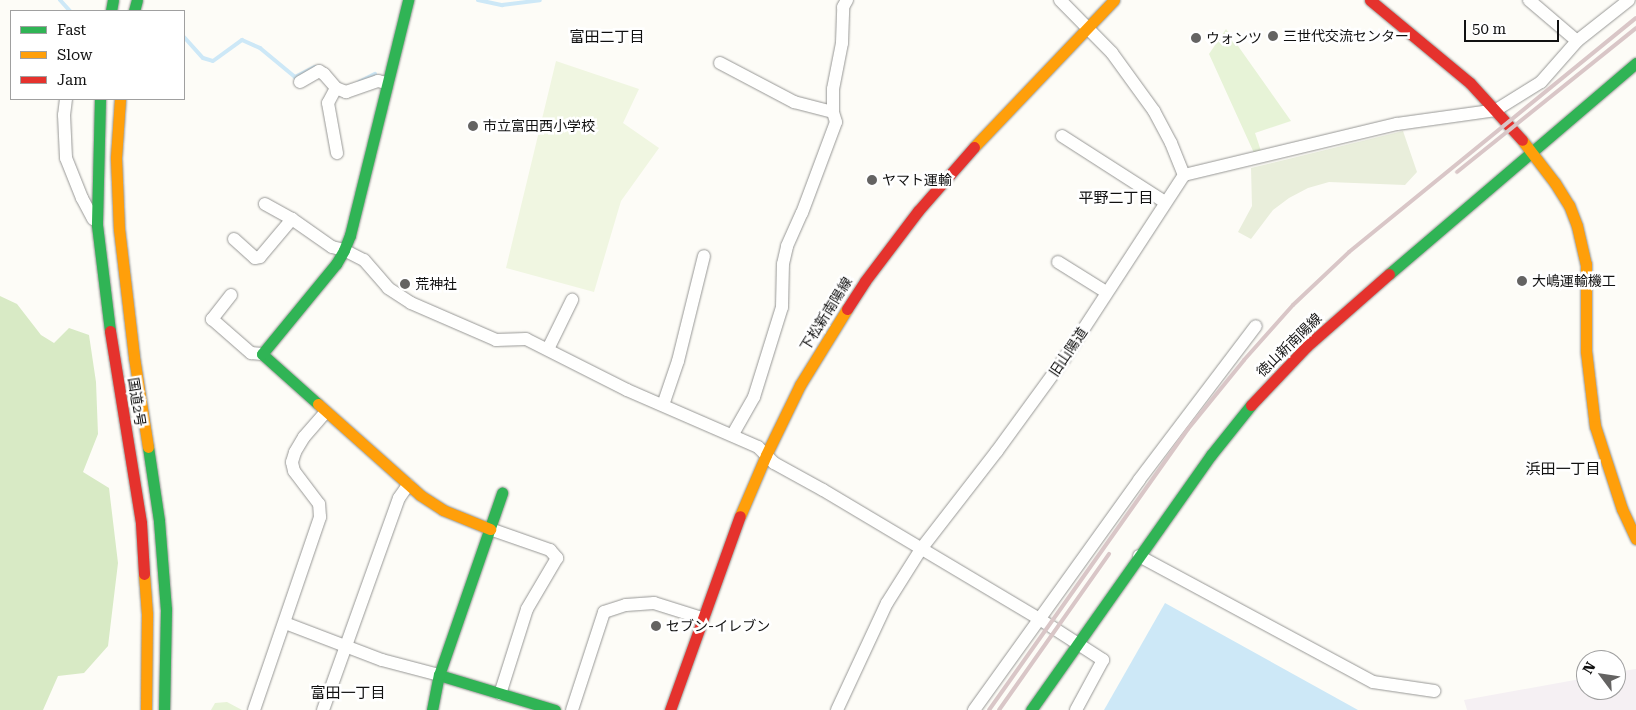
<!DOCTYPE html>
<html>
<head>
<meta charset="utf-8">
<style>
  body { margin:0 }
  #map { position:relative; width:1636px; height:710px; overflow:hidden; background:#fdfcf7; font-family:"Roboto Serif","Noto Sans JP",serif }
  div>[style] { position:absolute }
  [style*='--x'] { left:calc(var(--x)*1px); top:calc(var(--y)*1px); width:calc(var(--w)*1px); rotate:calc(var(--a)*1deg) }
  .industrial>* { inset:0; background:#f5f0f3 }
  .green>* { inset:0; background:#e7f3d7 }
  .forest>* { inset:0; background:#d8eac5 }
  .cemetery>* { inset:0; background:#e9eedb }
  .pitch>* { inset:0; background:#f0f6e1 }
  .water>* { inset:0; background:#cde8f7 }
  .stream>* { height:4px; margin:-2px; padding:0 2px; transform-origin:2px; border-radius:2px; background:#cde8f7 }
  .roads { filter:drop-shadow(0 0 1px #979795) drop-shadow(0 0 1px #979795) }
  .street>* { height:12px; margin:-6px; padding:0 6px; transform-origin:6px; border-radius:6px; background:#fffffe }
  .fast>* { height:11px; margin:-5.5px; padding:0 5.5px; transform-origin:5.5px; border-radius:5.5px; background:#30b455 }
  .slow>* { height:11px; margin:-5.5px; padding:0 5.5px; transform-origin:5.5px; border-radius:5.5px; background:#ff9f0a }
  .jam>* { height:11px; margin:-5.5px; padding:0 5.5px; transform-origin:5.5px; border-radius:5.5px; background:#e5322d }
  .rail>* { height:4px; margin:-2px; padding:0 2px; transform-origin:2px; border-radius:2px; background:#d9c6c7 }
  .dots>* { width:14px; height:14px; translate:-50% -50%; box-sizing:border-box; border:2px solid #fff; border-radius:50% }
  span { translate:-50% -50%; white-space:nowrap; text-align:center; line-height:1.15; -webkit-text-stroke:5px #fff; paint-order:stroke }
  .poi-label { font-size:14px; color:#111 }
  .left { translate:0 -50%; text-align:left }
  .street-label { font-size:14px; color:#111 }
  .neighbourhood-label { font-size:15px; color:#111 }
  .legend { position:absolute; left:10px; top:10px; width:175px; height:90px; box-sizing:border-box; background:#fff; border:1px solid #a0a0a0; margin:0; padding:6px 9px; list-style:none; font-size:15px; color:#111 }
  .legend li { display:flex; align-items:center; gap:10px; height:25px }
  .legend b { width:25px; border:1px solid #a0a0a0 }
  .north { position:absolute; left:1576px; top:650px; width:50px; height:50px; box-sizing:border-box; background:#fff; border:1px solid #a0a0a0; border-radius:50%; rotate:301deg; font-size:14px; font-weight:700; line-height:20px; text-align:center; color:#111 }
  .north::after { content:''; display:block; margin:auto; width:18px; height:22px; background:#646362; clip-path:polygon(50% 0,100% 100%,50% 72%,0 100%) }
  .scale { position:absolute; left:1464px; top:20px; width:95px; height:22px; box-sizing:border-box; border:2px solid #111; border-top:0; padding-left:6px; font-size:15px; line-height:18px; white-space:nowrap; color:#111; -webkit-text-stroke:4px #fff; paint-order:stroke }
</style>
</head>
<body>
<div id="map">
  <div class="industrial">
    <div style="clip-path:polygon(1636px 669px,1636px 710px,1467px 710px,1464px 700px,1586px 678px,1586px 690px,1616px 690px,1616px 672px)"></div>
  </div>
  <div class="green">
    <div style="clip-path:polygon(1226px 29px,1291px 121px,1255px 133px,1261px 151px,1254px 153px,1209px 54px)"></div>
    <div style="clip-path:polygon(227px 702px,242px 710px,211px 710px,215px 703px)"></div>
  </div>
  <div class="forest">
    <div style="clip-path:polygon(0 296px,17px 304px,41px 335px,54px 343px,69px 328px,89px 335px,96px 382px,98px 434px,83px 472px,109px 488px,118px 563px,108px 646px,84px 673px,58px 676px,43px 710px,0 710px)"></div>
  </div>
  <div class="cemetery">
    <div style="clip-path:polygon(1403px 131px,1417px 172px,1405px 185px,1329px 182px,1308px 188px,1289px 198px,1273px 210px,1251px 239px,1238px 232px,1252px 206px,1251px 168px)"></div>
  </div>
  <div class="pitch">
    <div style="clip-path:polygon(556px 61px,639px 89px,623px 123px,659px 148px,621px 201px,594px 292px,506px 268px)"></div>
  </div>
  <div class="water">
    <div style="clip-path:polygon(1165px 603px,1358px 710px,1104px 710px)"></div>
  </div>
  <div class="stream">
    <div style="--x:60;--y:0;--w:15;--a:48"></div>
    <div style="--x:478;--y:0;--w:25;--a:12"></div>
    <div style="--x:502;--y:5;--w:38;--a:-7"></div>
    <div style="--x:184;--y:37;--w:28;--a:48"></div>
    <div style="--x:203;--y:58;--w:10;--a:17"></div>
    <div style="--x:213;--y:61;--w:36;--a:-36"></div>
    <div style="--x:242;--y:40;--w:20;--a:24"></div>
    <div style="--x:260;--y:48;--w:45;--a:39.6"></div>
    <div style="--x:295;--y:77;--w:22;--a:-27"></div>
    <div style="--x:359;--y:82;--w:18;--a:-27"></div>
  </div>
  <div class="roads">
    <div class="street">
      <div style="--x:1060;--y:0;--w:74;--a:45.5"></div>
      <div style="--x:1112;--y:53;--w:72;--a:54.1"></div>
      <div style="--x:1154;--y:111;--w:36;--a:62"></div>
      <div style="--x:1171;--y:143;--w:35;--a:68"></div>
      <div style="--x:1529;--y:0;--w:63;--a:40.5"></div>
      <div style="--x:720;--y:63;--w:84;--a:27.8"></div>
      <div style="--x:794;--y:102;--w:40;--a:14.4"></div>
      <div style="--x:300;--y:82;--w:22;--a:-30"></div>
      <div style="--x:319;--y:71;--w:6;--a:31"></div>
      <div style="--x:324;--y:74;--w:18;--a:49"></div>
      <div style="--x:336;--y:88;--w:11;--a:22"></div>
      <div style="--x:346;--y:92;--w:34;--a:-19"></div>
      <div style="--x:378;--y:81;--w:8;--a:14"></div>
      <div style="--x:336;--y:88;--w:17;--a:118"></div>
      <div style="--x:328;--y:103;--w:51;--a:79.8"></div>
      <div style="--x:66;--y:99;--w:16;--a:97"></div>
      <div style="--x:64;--y:115;--w:43;--a:87.3"></div>
      <div style="--x:66;--y:158;--w:43;--a:68.2"></div>
      <div style="--x:82;--y:198;--w:24;--a:62"></div>
      <div style="--x:1062;--y:136;--w:122;--a:32.7"></div>
      <div style="--x:1184;--y:175;--w:219;--a:-13.5"></div>
      <div style="--x:1397;--y:124;--w:100;--a:-8"></div>
      <div style="--x:1496;--y:110;--w:53;--a:-31.9"></div>
      <div style="--x:1541;--y:82;--w:55;--a:-48.7"></div>
      <div style="--x:1577;--y:41;--w:66;--a:-38.3"></div>
      <div style="--x:292;--y:219;--w:49;--a:35"></div>
      <div style="--x:332;--y:247;--w:12;--a:14"></div>
      <div style="--x:344;--y:250;--w:22;--a:27"></div>
      <div style="--x:364;--y:260;--w:37;--a:49"></div>
      <div style="--x:388;--y:288;--w:27;--a:33"></div>
      <div style="--x:411;--y:303;--w:93;--a:23.5"></div>
      <div style="--x:496;--y:340;--w:30;--a:-2"></div>
      <div style="--x:526;--y:339;--w:113;--a:26.8"></div>
      <div style="--x:627;--y:390;--w:143;--a:23.5"></div>
      <div style="--x:758;--y:447;--w:23;--a:45"></div>
      <div style="--x:774;--y:463;--w:56;--a:28.9"></div>
      <div style="--x:823;--y:490;--w:254;--a:30.8"></div>
      <div style="--x:1041;--y:620;--w:74;--a:32.8"></div>
      <div style="--x:1103;--y:660;--w:57;--a:118.4"></div>
      <div style="--x:234;--y:239;--w:28;--a:42"></div>
      <div style="--x:255;--y:258;--w:5;--a:-11"></div>
      <div style="--x:260;--y:257;--w:50;--a:-49.9"></div>
      <div style="--x:292;--y:219;--w:31;--a:-151"></div>
      <div style="--x:1058;--y:262;--w:57;--a:32"></div>
      <div style="--x:231;--y:295;--w:31;--a:128"></div>
      <div style="--x:212;--y:319;--w:52;--a:41.1"></div>
      <div style="--x:251;--y:353;--w:11;--a:5"></div>
      <div style="--x:548;--y:349;--w:55;--a:-63.9"></div>
      <div style="--x:663;--y:405;--w:46;--a:-71.2"></div>
      <div style="--x:678;--y:361;--w:108;--a:-76.1"></div>
      <div style="--x:733;--y:434;--w:43;--a:-60.4"></div>
      <div style="--x:754;--y:397;--w:94;--a:-72.7"></div>
      <div style="--x:782;--y:307;--w:43;--a:-88.7"></div>
      <div style="--x:783;--y:264;--w:18;--a:-77"></div>
      <div style="--x:787;--y:246;--w:36;--a:-66"></div>
      <div style="--x:802;--y:213;--w:97;--a:-69.5"></div>
      <div style="--x:836;--y:122;--w:10;--a:-107"></div>
      <div style="--x:833;--y:112;--w:23;--a:-90"></div>
      <div style="--x:833;--y:89;--w:47;--a:-78.9"></div>
      <div style="--x:842;--y:43;--w:36;--a:-88"></div>
      <div style="--x:843;--y:7;--w:8;--a:-60"></div>
      <div style="--x:490;--y:529;--w:64;--a:19.3"></div>
      <div style="--x:550;--y:550;--w:11;--a:49"></div>
      <div style="--x:557;--y:558;--w:59;--a:120.5"></div>
      <div style="--x:527;--y:609;--w:89;--a:107.6"></div>
      <div style="--x:1139;--y:556;--w:266;--a:28.3"></div>
      <div style="--x:1373;--y:682;--w:62;--a:8.4"></div>
      <div style="--x:285;--y:623;--w:104;--a:20.9"></div>
      <div style="--x:382;--y:660;--w:59;--a:14.7"></div>
      <div style="--x:254;--y:710;--w:204;--a:-71.1"></div>
      <div style="--x:320;--y:517;--w:13;--a:-94"></div>
      <div style="--x:319;--y:504;--w:41;--a:-127.1"></div>
      <div style="--x:294;--y:471;--w:9;--a:-103"></div>
      <div style="--x:292;--y:462;--w:10;--a:-73"></div>
      <div style="--x:295;--y:452;--w:17;--a:-59"></div>
      <div style="--x:304;--y:437;--w:32;--a:-49"></div>
      <div style="--x:323;--y:710;--w:225;--a:-70.3"></div>
      <div style="--x:399;--y:498;--w:16;--a:-55"></div>
      <div style="--x:572;--y:710;--w:103;--a:-71.9"></div>
      <div style="--x:604;--y:612;--w:23;--a:-18"></div>
      <div style="--x:626;--y:605;--w:28;--a:-4"></div>
      <div style="--x:654;--y:603;--w:50;--a:17.4"></div>
      <div style="--x:837;--y:710;--w:118;--a:-65"></div>
      <div style="--x:887;--y:603;--w:64;--a:-57.8"></div>
      <div style="--x:921;--y:549;--w:124;--a:-52.2"></div>
      <div style="--x:997;--y:451;--w:114;--a:-53.9"></div>
      <div style="--x:1064;--y:359;--w:220;--a:-56.9"></div>
      <div style="--x:974;--y:710;--w:283;--a:-54.3"></div>
      <div style="--x:1139;--y:480;--w:193;--a:-52.8"></div>
    </div>
    <div class="fast">
      <div style="--x:111;--y:11;--w:11;--a:-80"></div>
      <div style="--x:134;--y:11;--w:11;--a:-75"></div>
      <div style="--x:100;--y:99;--w:126;--a:91.4"></div>
      <div style="--x:97;--y:225;--w:107;--a:83"></div>
      <div style="--x:1389;--y:274;--w:325;--a:-40.5"></div>
      <div style="--x:318;--y:404;--w:75;--a:-138.2"></div>
      <div style="--x:262;--y:354;--w:117;--a:-50.6"></div>
      <div style="--x:336;--y:264;--w:16;--a:-60"></div>
      <div style="--x:344;--y:250;--w:16;--a:-68"></div>
      <div style="--x:350;--y:235;--w:242;--a:-76.1"></div>
      <div style="--x:148;--y:447;--w:75;--a:81.5"></div>
      <div style="--x:159;--y:521;--w:88;--a:85.5"></div>
      <div style="--x:166;--y:609;--w:101;--a:91.1"></div>
      <div style="--x:439;--y:675;--w:121;--a:16.8"></div>
      <div style="--x:432;--y:710;--w:36;--a:-79"></div>
      <div style="--x:439;--y:675;--w:193;--a:-70.9"></div>
      <div style="--x:1031;--y:710;--w:312;--a:-54.8"></div>
      <div style="--x:1211;--y:455;--w:64;--a:-51.3"></div>
    </div>
    <div class="slow">
      <div style="--x:120;--y:99;--w:59;--a:93.9"></div>
      <div style="--x:116;--y:158;--w:71;--a:87.6"></div>
      <div style="--x:119;--y:229;--w:129;--a:83.3"></div>
      <div style="--x:134;--y:357;--w:91;--a:81.2"></div>
      <div style="--x:1522;--y:140;--w:54;--a:52.5"></div>
      <div style="--x:1555;--y:183;--w:26;--a:58"></div>
      <div style="--x:1569;--y:205;--w:22;--a:69"></div>
      <div style="--x:1577;--y:226;--w:39;--a:77"></div>
      <div style="--x:1586;--y:264;--w:87;--a:90"></div>
      <div style="--x:1586;--y:351;--w:76;--a:83.2"></div>
      <div style="--x:1595;--y:426;--w:87;--a:72"></div>
      <div style="--x:1622;--y:509;--w:33;--a:65"></div>
      <div style="--x:974;--y:147;--w:203;--a:-46.4"></div>
      <div style="--x:318;--y:404;--w:137;--a:41.7"></div>
      <div style="--x:420;--y:495;--w:27;--a:33"></div>
      <div style="--x:443;--y:510;--w:51;--a:22"></div>
      <div style="--x:740;--y:516;--w:66;--a:-66.9"></div>
      <div style="--x:766;--y:455;--w:78;--a:-64.1"></div>
      <div style="--x:800;--y:385;--w:89;--a:-58.3"></div>
      <div style="--x:144;--y:574;--w:40;--a:85.7"></div>
      <div style="--x:147;--y:614;--w:96;--a:90.6"></div>
    </div>
    <div class="jam">
      <div style="--x:1370;--y:0;--w:130;--a:39.7"></div>
      <div style="--x:1470;--y:83;--w:77;--a:47.6"></div>
      <div style="--x:847;--y:309;--w:33;--a:-57"></div>
      <div style="--x:865;--y:281;--w:88;--a:-52.9"></div>
      <div style="--x:918;--y:211;--w:85;--a:-48.8"></div>
      <div style="--x:110;--y:331;--w:194;--a:80.8"></div>
      <div style="--x:141;--y:523;--w:51;--a:86.6"></div>
      <div style="--x:1251;--y:405;--w:81;--a:-46.5"></div>
      <div style="--x:1307;--y:346;--w:109;--a:-41.3"></div>
      <div style="--x:670;--y:710;--w:206;--a:-70.2"></div>
    </div>
  </div>
  <div class="rail">
    <div style="--x:1457;--y:172;--w:230;--a:-38.8"></div>
    <div style="--x:989;--y:710;--w:344;--a:-54.7"></div>
    <div style="--x:1188;--y:429;--w:89;--a:-50.9"></div>
    <div style="--x:1244;--y:360;--w:74;--a:-48.3"></div>
    <div style="--x:1293;--y:305;--w:77;--a:-43.4"></div>
    <div style="--x:1349;--y:252;--w:370;--a:-39.2"></div>
    <div style="--x:999;--y:710;--w:191;--a:-54.8"></div>
  </div>
  <div class="dots">
    <div style="left:1273px;top:36px;background:#646362"></div>
    <div style="left:1196px;top:38px;background:#646362"></div>
    <div style="left:473px;top:126px;background:#646362"></div>
    <div style="left:872px;top:180px;background:#646362"></div>
    <div style="left:1522px;top:281px;background:#646362"></div>
    <div style="left:405px;top:284px;background:#646362"></div>
    <div style="left:656px;top:626px;background:#646362"></div>
  </div>
  <div class="poi-label">
    <span class="left" style="left:1283px;top:36px">三世代交流センター</span>
    <span class="left" style="left:1206px;top:38px">ウォンツ</span>
    <span class="left" style="left:483px;top:126px">市立富田西小学校</span>
    <span class="left" style="left:882px;top:180px">ヤマト運輸</span>
    <span class="left" style="left:1532px;top:281px">大嶋運輸機工</span>
    <span class="left" style="left:415px;top:284px">荒神社</span>
    <span class="left" style="left:666px;top:626px">セブン-イレブン</span>
  </div>
  <div class="street-label">
    <span style="left:826px;top:314px;rotate:-58deg">下松新南陽線</span>
    <span style="left:1289px;top:345px;rotate:-44deg">徳山新南陽線</span>
    <span style="left:1068px;top:352px;rotate:-56deg">旧山陽道</span>
    <span style="left:137px;top:402px;rotate:81deg">国道2号</span>
  </div>
  <div class="neighbourhood-label">
    <span style="left:607px;top:38px">富田二丁目</span>
    <span style="left:1116px;top:199px">平野二丁目</span>
    <span style="left:1563px;top:470px">浜田一丁目</span>
    <span style="left:348px;top:694px">富田一丁目</span>
  </div>
  <ul class="legend">
  <li><b style="height:6px;background:#30b455"></b>Fast</li>
  <li><b style="height:6px;background:#ff9f0a"></b>Slow</li>
  <li><b style="height:6px;background:#e5322d"></b>Jam</li>
  </ul>
  <div class="north">N</div>
  <div class="scale">50 m</div>
</div>
</body>
</html>
